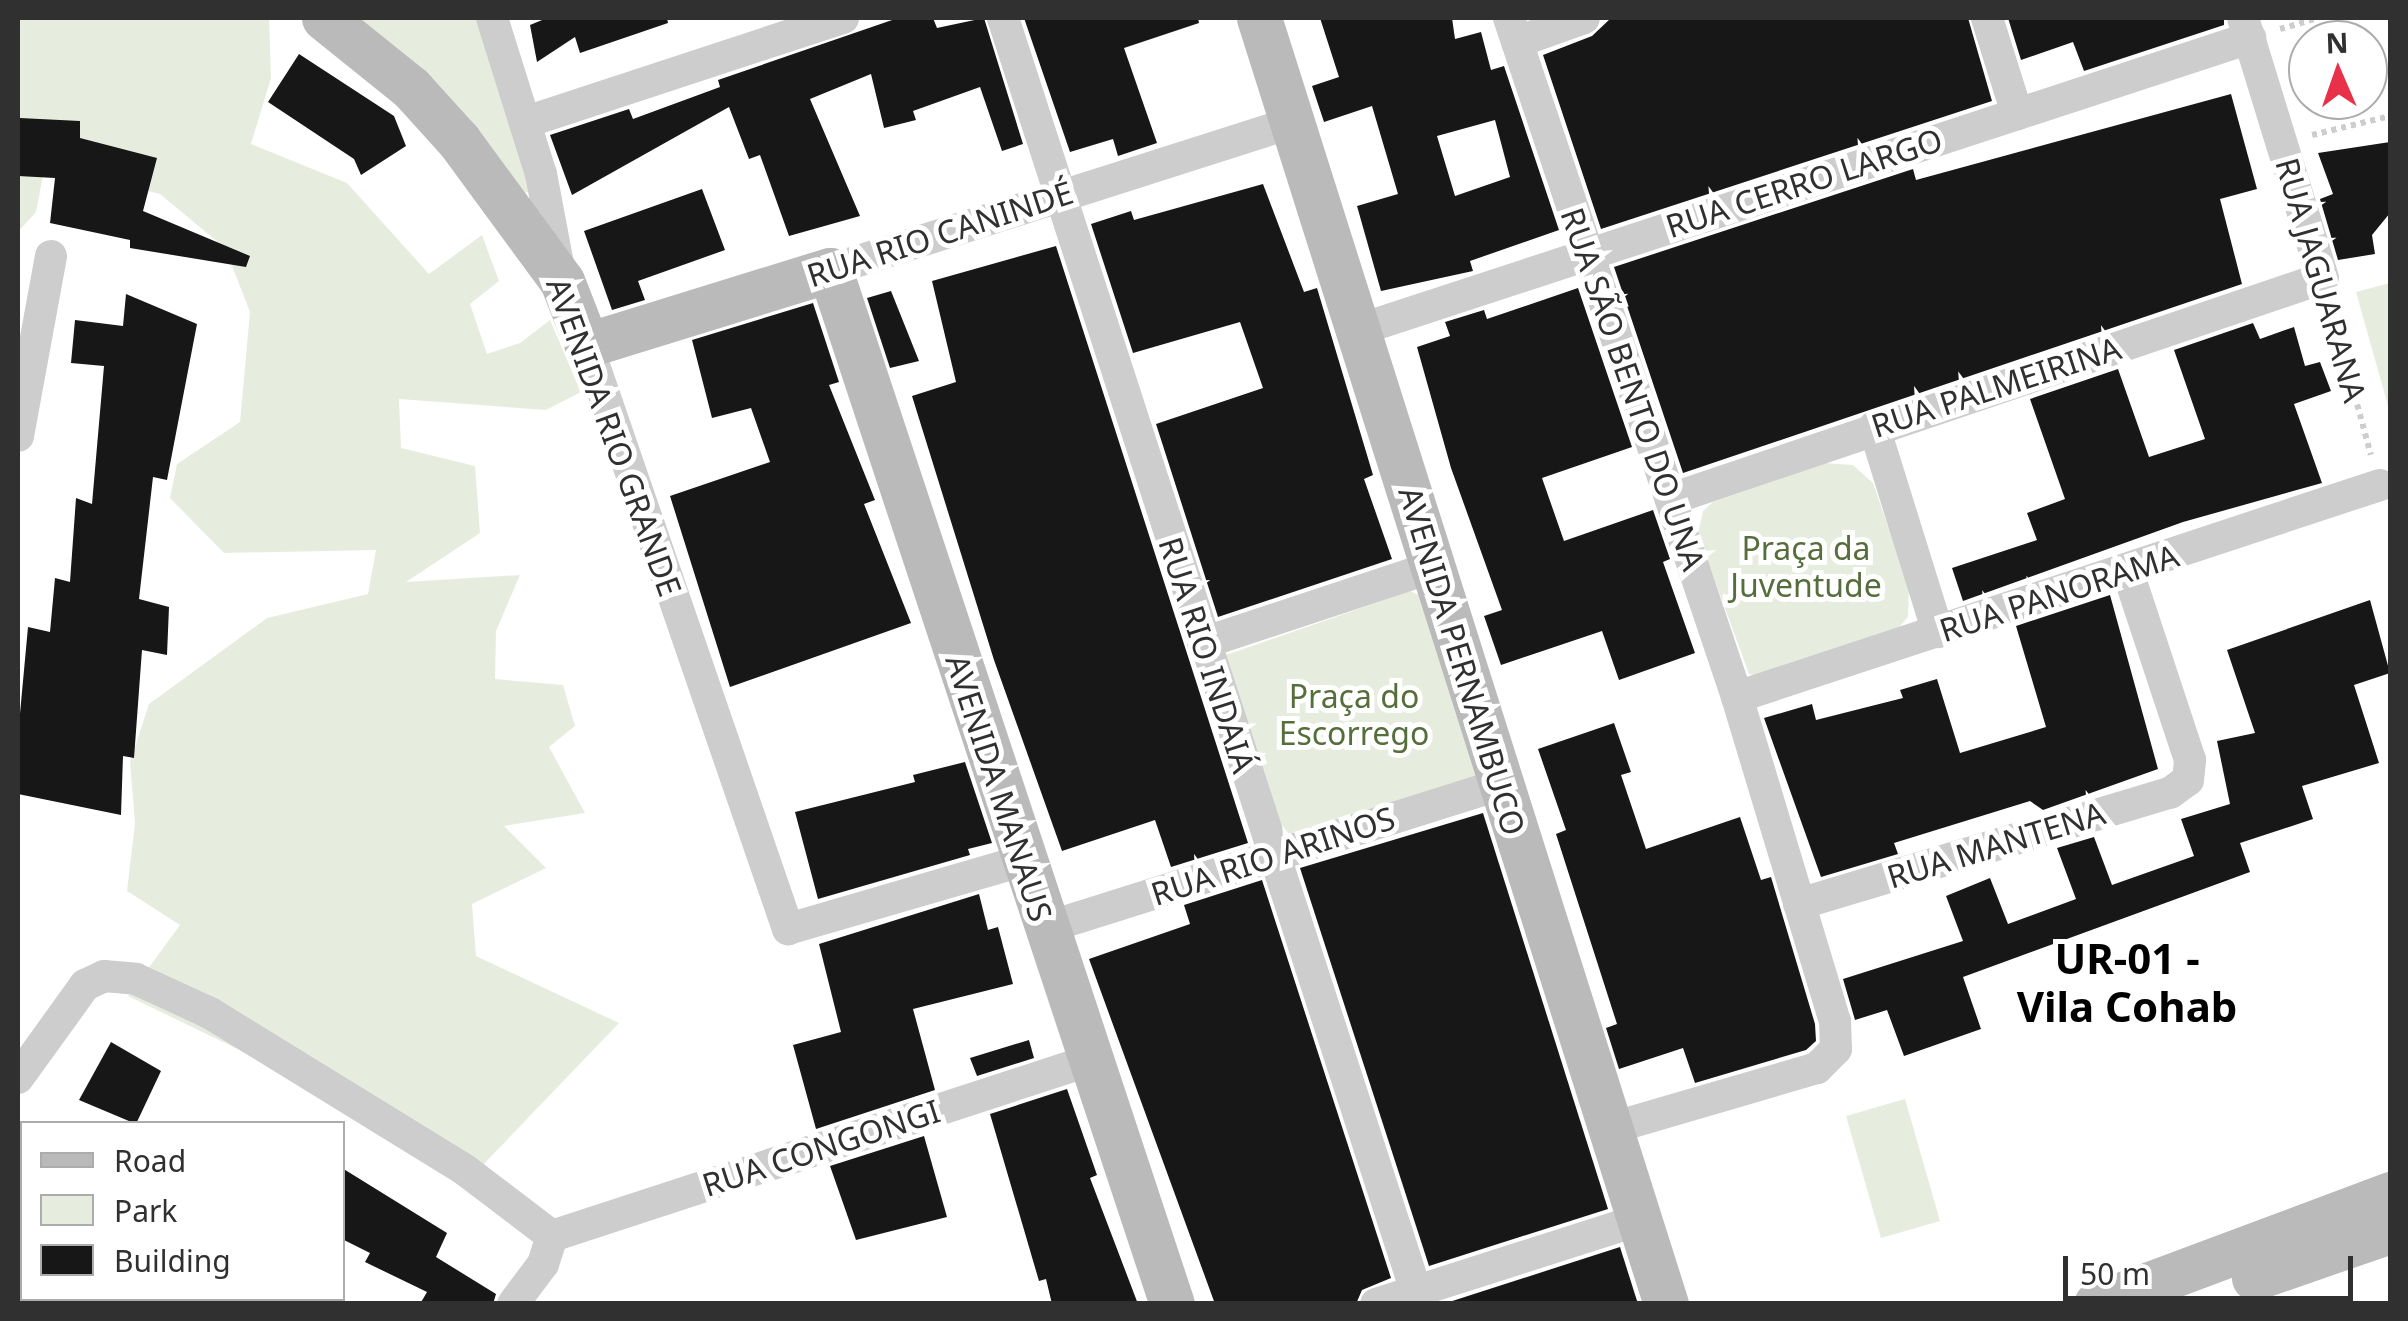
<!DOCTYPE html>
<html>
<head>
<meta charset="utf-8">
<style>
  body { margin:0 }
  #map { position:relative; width:2408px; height:1321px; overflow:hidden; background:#fff; font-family:"Noto Sans",sans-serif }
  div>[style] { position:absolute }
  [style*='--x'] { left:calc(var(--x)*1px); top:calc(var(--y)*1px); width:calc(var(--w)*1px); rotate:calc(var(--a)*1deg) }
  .green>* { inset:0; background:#e7edde }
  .building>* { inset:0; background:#171717 }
  .path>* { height:6px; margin-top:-3px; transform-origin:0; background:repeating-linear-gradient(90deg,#cdcdcd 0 5px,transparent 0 10px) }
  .street>* { height:32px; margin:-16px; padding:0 16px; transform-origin:16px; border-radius:16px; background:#cdcdcd }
  .secondary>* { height:45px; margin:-22.5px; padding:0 22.5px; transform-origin:22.5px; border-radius:22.5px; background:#bababa }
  span { translate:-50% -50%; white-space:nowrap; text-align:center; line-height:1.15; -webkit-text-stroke:10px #fff; paint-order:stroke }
  .street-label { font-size:32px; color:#303030 }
  .park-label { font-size:32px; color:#566d3c }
  .district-label { font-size:42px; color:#000; font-weight:700 }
  .frame { position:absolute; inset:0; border:20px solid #303030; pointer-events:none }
  .legend { position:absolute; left:20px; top:1121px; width:325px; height:180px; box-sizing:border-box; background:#fff; border:2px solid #acacac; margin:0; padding:12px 18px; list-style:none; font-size:30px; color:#303030 }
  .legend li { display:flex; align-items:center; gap:20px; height:50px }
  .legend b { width:50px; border:2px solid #acacac }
  .north { position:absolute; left:2288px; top:20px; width:100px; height:100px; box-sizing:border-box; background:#fff; border:2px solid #acacac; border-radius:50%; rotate:358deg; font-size:28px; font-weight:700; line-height:40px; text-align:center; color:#303030 }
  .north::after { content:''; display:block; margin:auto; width:35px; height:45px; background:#e83149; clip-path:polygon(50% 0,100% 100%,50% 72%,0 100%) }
  .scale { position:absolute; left:2063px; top:1256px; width:290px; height:45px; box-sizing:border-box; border:5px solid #303030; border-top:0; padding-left:12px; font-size:30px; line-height:35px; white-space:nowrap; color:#303030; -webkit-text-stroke:8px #fff; paint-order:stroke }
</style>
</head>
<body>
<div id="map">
  <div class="green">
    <div style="clip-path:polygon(18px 18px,269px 18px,271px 78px,251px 144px,347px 183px,429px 274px,482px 235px,499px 281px,470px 304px,487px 354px,520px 343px,550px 320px,581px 392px,546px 410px,399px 399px,401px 448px,475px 466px,480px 533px,406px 582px,520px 575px,496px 631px,495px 679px,563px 685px,575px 726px,549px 747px,585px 813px,504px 826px,546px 868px,472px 904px,476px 956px,619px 1023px,481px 1167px,128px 996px,180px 925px,127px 891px,135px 823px,130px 762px,149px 704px,267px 618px,368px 594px,376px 550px,224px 553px,170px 498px,177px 464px,240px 422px,250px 312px,225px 248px,160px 194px,45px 165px,36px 212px,18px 232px)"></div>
    <div style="clip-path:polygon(341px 18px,477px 18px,530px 191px,525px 193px)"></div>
    <div style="clip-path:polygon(2390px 283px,2390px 413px,2356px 292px)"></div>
    <div style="clip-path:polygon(1825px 463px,1853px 465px,1873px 483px,1909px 586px,1908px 617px,1897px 630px,1759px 676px,1749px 674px,1698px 534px,1703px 511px,1713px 502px)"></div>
    <div style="clip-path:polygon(1410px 591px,1419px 595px,1479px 776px,1283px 837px,1226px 655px)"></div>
    <div style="clip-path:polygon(1905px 1099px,1940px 1221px,1881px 1238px,1846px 1116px)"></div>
  </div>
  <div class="building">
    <div style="clip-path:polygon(547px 18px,667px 18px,668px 23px,580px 53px,575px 37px,537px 62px,530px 25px)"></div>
    <div style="clip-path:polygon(898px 18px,933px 18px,937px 28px,984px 18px,1023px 144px,1002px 151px,980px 87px,913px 111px,916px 120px,884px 128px,871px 74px,810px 99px,860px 216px,789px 236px,760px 155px,749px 159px,729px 107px,572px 195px,550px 135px,629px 109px,633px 119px,720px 87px,718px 80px)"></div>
    <div style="clip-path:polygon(1024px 18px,1198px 18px,1199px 23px,1124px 48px,1157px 143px,1118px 156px,1113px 139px,1070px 152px)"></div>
    <div style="clip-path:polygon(evenodd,1320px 18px,1452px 18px,1455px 39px,1481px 32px,1491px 70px,1504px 66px,1559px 230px,1470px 261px,1473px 271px,1381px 291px,1357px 206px,1398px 194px,1372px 106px,1324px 122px,1312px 86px,1339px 77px,1320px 18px,1495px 120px,1510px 177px,1455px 196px,1437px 136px,1495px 120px)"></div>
    <div style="clip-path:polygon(1611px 18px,1968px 18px,1992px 101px,1601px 229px,1543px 55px,1592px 36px)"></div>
    <div style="clip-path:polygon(2008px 18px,2224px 18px,2224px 25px,2084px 71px,2073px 42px,2021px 60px)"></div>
    <div style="clip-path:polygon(299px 54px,394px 116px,406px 146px,361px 175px,354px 159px,268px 102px)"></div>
    <div style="clip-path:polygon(2231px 94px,2257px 189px,2220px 199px,2242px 284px,1683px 473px,1614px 267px,1913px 169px,1916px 180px)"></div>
    <div style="clip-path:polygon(20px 118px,80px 121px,80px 138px,157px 158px,143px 211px,250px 256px,246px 267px,130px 248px,130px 240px,50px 223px,55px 178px,18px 176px)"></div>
    <div style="clip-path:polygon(2390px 142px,2390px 213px,2372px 235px,2375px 254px,2338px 260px,2320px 199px,2333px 194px,2318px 153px)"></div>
    <div style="clip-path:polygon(1263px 184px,1304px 292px,1317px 288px,1373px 475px,1364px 479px,1392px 559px,1218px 617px,1156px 424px,1263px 388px,1240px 322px,1133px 353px,1091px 224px,1131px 211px,1134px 220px)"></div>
    <div style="clip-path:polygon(702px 189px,725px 250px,638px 281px,645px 300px,612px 310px,584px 231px)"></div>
    <div style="clip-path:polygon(1056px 246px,1248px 843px,1171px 867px,1155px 820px,1062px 851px,994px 660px,912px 396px,956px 382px,932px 281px)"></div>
    <div style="clip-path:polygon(1578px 288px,1632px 447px,1542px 478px,1564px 541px,1653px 510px,1670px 559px,1663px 562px,1695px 653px,1619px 680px,1602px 631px,1501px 665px,1484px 616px,1502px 610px,1451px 468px,1417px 347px,1450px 336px,1445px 322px,1484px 310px,1487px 319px)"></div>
    <div style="clip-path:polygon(891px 291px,919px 361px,890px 368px,867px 298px)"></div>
    <div style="clip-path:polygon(126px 294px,197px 324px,167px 480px,153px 477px,139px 599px,169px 607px,167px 655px,142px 650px,134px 758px,123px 756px,121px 815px,18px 794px,18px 735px,28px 627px,50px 632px,55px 578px,70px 582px,76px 498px,92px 504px,104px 366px,71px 363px,75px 320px,123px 326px)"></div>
    <div style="clip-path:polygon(813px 303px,839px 382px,829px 385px,875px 500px,864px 504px,911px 623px,730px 687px,670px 496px,770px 462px,751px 408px,712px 418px,692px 340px)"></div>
    <div style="clip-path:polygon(2253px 323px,2260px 339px,2294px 327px,2305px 366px,2320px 362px,2331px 391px,2294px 404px,2322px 483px,2183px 522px,1963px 601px,1952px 568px,2037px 540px,2027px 513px,2065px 499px,2030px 399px,2118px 369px,2149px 457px,2205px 439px,2174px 350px)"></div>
    <div style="clip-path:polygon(2110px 595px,2158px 769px,2043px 810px,2030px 801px,1894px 843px,1898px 854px,1821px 877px,1764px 718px,1812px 704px,1816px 720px,1903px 698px,1900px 690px,1937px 679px,1960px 753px,2046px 727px,2016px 626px)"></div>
    <div style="clip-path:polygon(2370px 600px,2390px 673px,2354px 685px,2379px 763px,2302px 786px,2313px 819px,2240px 843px,2250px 872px,1963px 977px,1981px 1029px,1904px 1056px,1887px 1010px,1855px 1020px,1843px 979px,1963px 941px,1946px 896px,1990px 878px,2008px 924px,2076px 899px,2057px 848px,2094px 837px,2112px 885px,2194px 856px,2181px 819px,2230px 804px,2217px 741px,2255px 733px,2227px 650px)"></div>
    <div style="clip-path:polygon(1614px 723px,1631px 772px,1621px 775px,1646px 849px,1740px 817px,1761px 880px,1771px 877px,1815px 1024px,1816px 1041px,1806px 1050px,1695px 1083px,1683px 1048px,1619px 1069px,1606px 1028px,1617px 1024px,1556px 834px,1566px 830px,1538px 749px)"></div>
    <div style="clip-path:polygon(965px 762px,992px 843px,968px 849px,970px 855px,818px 899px,795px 812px,915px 782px,913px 775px)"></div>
    <div style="clip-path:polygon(1483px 813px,1608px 1209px,1429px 1266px,1300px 868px)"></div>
    <div style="clip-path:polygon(1262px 880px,1391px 1278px,1362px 1290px,1356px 1304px,1215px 1304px,1089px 959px,1190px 924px,1184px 905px)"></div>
    <div style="clip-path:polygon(979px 894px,988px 930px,998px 927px,1013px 984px,913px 1009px,935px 1090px,816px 1129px,793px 1045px,841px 1032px,819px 944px)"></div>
    <div style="clip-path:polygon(1029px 1040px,1034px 1058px,977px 1076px,970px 1058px)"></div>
    <div style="clip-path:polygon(111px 1042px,161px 1071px,136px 1124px,79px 1100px)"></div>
    <div style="clip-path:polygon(1067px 1089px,1097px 1175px,1090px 1178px,1138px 1304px,1052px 1304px,1046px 1279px,1039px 1281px,990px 1114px)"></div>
    <div style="clip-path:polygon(924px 1136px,947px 1217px,856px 1240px,830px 1166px)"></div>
    <div style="clip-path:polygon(342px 1168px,447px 1233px,436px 1257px,496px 1294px,493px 1304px,420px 1304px,427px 1292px,365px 1262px,370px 1253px,342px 1239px)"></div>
    <div style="clip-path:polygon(1620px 1247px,1638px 1304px,1443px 1304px)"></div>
  </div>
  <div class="path">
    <div style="--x:2280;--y:29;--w:40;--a:-16"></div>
    <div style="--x:2312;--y:135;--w:80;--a:-13.7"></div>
    <div style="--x:2331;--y:308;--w:152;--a:74.8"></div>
  </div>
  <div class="street">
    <div style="--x:492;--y:18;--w:164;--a:72.6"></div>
    <div style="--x:541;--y:174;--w:97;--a:79.3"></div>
    <div style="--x:1003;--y:18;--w:1338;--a:72.03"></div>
    <div style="--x:1509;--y:18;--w:716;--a:71.44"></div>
    <div style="--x:1737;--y:697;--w:338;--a:73.2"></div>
    <div style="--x:1835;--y:1021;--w:28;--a:88"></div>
    <div style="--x:1836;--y:1049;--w:27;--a:135"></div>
    <div style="--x:1817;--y:1068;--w:217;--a:163.7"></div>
    <div style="--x:1987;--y:18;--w:101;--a:72.6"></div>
    <div style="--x:1517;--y:42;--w:71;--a:-19.7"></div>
    <div style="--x:526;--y:122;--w:334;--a:-18.2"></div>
    <div style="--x:830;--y:270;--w:486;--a:-17.7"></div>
    <div style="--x:1358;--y:330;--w:939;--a:-18.13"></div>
    <div style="--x:587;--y:345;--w:618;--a:71.01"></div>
    <div style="--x:788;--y:929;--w:244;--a:-16.2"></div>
    <div style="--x:1874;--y:427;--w:215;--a:72.7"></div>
    <div style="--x:18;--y:436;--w:183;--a:-79.6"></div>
    <div style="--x:1671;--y:499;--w:688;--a:-18.72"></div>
    <div style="--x:2323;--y:278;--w:272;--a:-107.1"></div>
    <div style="--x:1203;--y:643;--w:242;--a:-18.3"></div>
    <div style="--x:1737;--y:697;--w:677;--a:-18.25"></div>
    <div style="--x:1799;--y:904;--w:387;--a:-16.7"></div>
    <div style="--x:2170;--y:793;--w:22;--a:-36"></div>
    <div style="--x:2188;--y:780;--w:20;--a:-84"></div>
    <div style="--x:2190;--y:760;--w:198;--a:-108.3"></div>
    <div style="--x:1045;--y:928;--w:478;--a:-17.5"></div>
    <div style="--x:18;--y:1078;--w:115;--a:-54.2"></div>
    <div style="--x:85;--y:985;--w:21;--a:-25"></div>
    <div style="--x:104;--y:976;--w:32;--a:5"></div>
    <div style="--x:136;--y:979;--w:81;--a:24.7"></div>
    <div style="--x:210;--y:1013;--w:299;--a:31.6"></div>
    <div style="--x:465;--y:1170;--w:109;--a:37.2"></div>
    <div style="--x:18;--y:1232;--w:5;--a:37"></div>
    <div style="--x:552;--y:1236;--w:567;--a:-18.08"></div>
    <div style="--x:123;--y:1298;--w:11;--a:34"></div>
    <div style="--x:18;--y:1301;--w:6;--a:-51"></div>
    <div style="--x:513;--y:1304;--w:50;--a:-53.1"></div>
    <div style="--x:543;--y:1264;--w:29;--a:-72"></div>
    <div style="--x:1376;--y:1304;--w:276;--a:-17.7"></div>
  </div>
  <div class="secondary">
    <div style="--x:324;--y:18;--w:112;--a:38.8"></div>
    <div style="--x:411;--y:88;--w:72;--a:47.8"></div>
    <div style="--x:459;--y:141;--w:174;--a:53.7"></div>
    <div style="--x:562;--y:281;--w:69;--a:68.7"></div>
    <div style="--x:587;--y:345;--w:254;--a:-17.2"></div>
    <div style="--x:830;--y:270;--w:1089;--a:71.7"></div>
    <div style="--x:1259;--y:18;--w:1349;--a:72.44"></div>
    <div style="--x:2254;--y:1278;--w:144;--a:-19.1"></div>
    <div style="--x:2096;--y:1304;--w:314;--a:-20.5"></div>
  </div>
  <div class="street-label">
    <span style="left:1804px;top:183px;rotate:-18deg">RUA CERRO LARGO</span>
    <span style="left:940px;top:234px;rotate:-18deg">RUA RIO CANINDÉ</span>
    <span style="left:2321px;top:280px;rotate:74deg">RUA JAGUARANA</span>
    <span style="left:1996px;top:387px;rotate:-18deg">RUA PALMEIRINA</span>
    <span style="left:1633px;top:389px;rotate:71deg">RUA SÃO BENTO DO UNA</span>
    <span style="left:614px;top:437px;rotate:70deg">AVENIDA RIO GRANDE</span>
    <span style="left:2059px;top:593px;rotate:-18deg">RUA PANORAMA</span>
    <span style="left:1207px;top:655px;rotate:72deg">RUA RIO INDAIÁ</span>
    <span style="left:1462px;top:661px;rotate:73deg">AVENIDA PERNAMBUCO</span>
    <span style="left:999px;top:788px;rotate:72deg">AVENIDA MANAUS</span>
    <span style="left:1996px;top:845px;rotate:-17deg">RUA MANTENA</span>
    <span style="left:1273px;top:856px;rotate:-18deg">RUA RIO ARINOS</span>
    <span style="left:821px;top:1148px;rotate:-18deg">RUA CONGONGI</span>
  </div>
  <div class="park-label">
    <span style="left:1806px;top:567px">Praça da<br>Juventude</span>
    <span style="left:1354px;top:715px">Praça do<br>Escorrego</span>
  </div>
  <div class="district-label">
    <span style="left:2127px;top:982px">UR-01 -<br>Vila Cohab</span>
  </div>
  <div class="frame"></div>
  <ul class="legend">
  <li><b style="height:12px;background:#bababa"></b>Road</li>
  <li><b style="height:28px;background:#e7edde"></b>Park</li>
  <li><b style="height:28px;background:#171717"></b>Building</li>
  </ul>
  <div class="north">N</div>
  <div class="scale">50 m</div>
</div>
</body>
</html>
